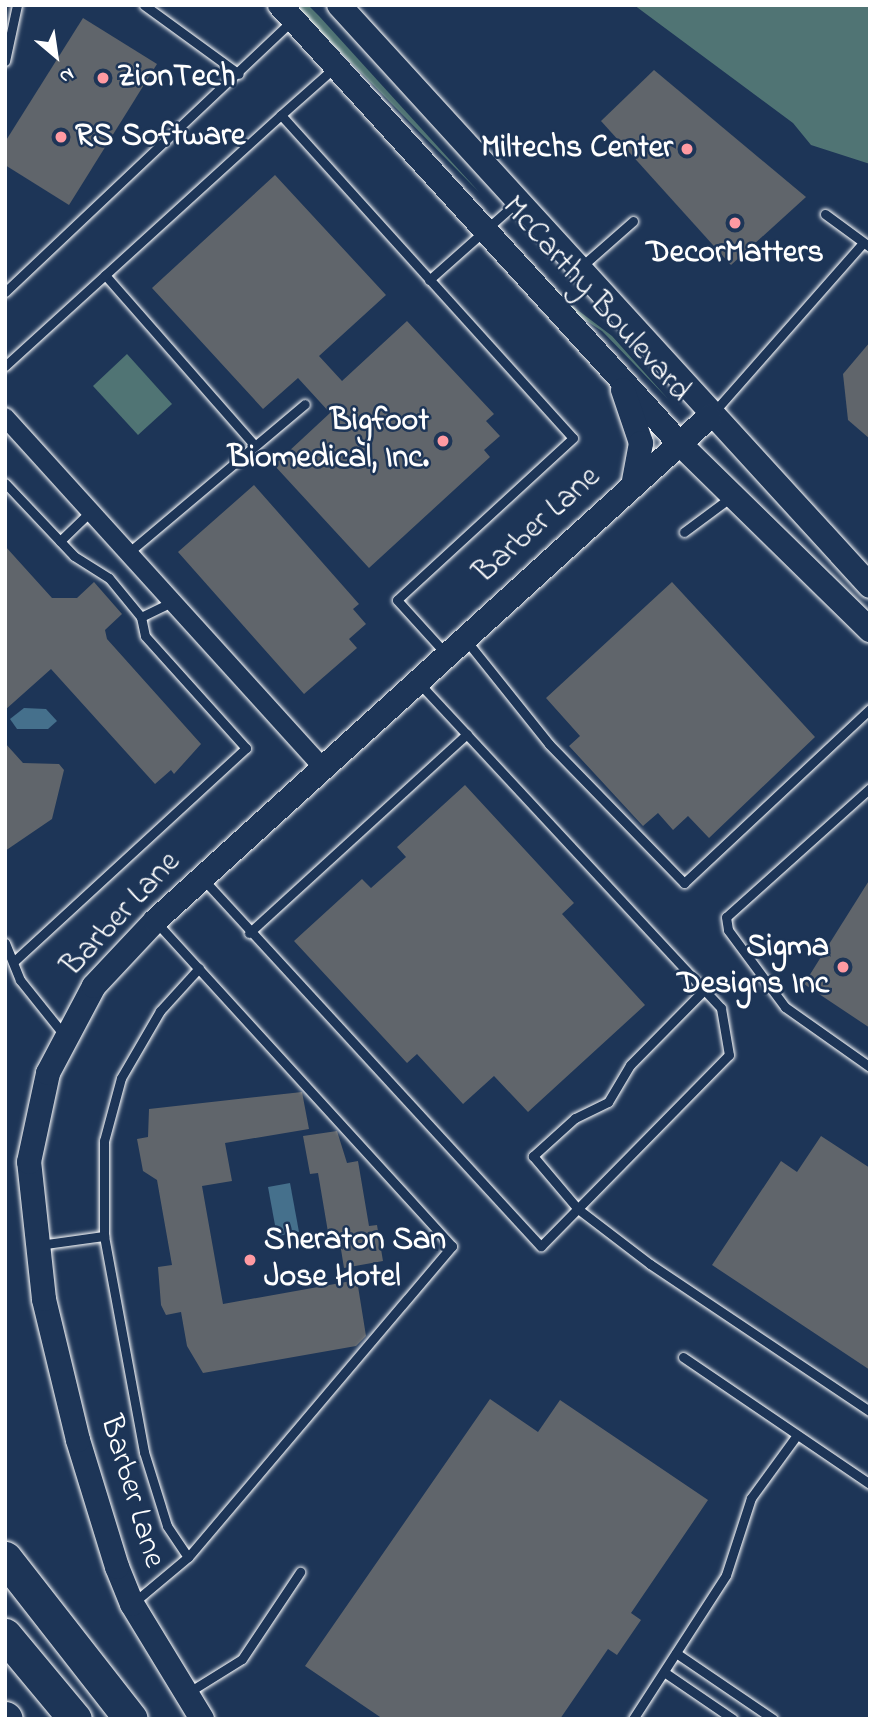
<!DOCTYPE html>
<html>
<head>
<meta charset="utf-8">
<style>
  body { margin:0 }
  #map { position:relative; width:875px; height:1724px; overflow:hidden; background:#1d3557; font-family:"Indie Flower",sans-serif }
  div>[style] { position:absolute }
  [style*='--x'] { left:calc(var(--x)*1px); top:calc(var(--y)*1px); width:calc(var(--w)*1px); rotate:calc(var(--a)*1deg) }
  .green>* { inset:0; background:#507474 }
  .water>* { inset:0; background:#45708c }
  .building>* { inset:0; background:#60656b }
  .roads { filter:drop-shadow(0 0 2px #fff) drop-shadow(0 0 2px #fff) }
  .lane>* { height:9px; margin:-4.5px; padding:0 4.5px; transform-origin:4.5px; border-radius:4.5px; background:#1d3557 }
  .street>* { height:18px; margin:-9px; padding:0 9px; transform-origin:9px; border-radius:9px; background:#1d3557 }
  .secondary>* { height:24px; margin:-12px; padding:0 12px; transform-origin:12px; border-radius:12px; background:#1d3557 }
  .highway>* { height:33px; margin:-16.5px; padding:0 16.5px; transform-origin:16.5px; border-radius:16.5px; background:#1d3557 }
  .dots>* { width:19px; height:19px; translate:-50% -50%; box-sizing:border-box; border:4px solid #1d3557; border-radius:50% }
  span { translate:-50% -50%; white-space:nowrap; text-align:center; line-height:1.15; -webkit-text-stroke:5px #1d3557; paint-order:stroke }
  .poi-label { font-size:32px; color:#fff; font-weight:700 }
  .left { translate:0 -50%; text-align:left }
  .right { translate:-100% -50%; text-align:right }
  .street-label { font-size:32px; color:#fff }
  .frame { position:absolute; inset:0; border:7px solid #fff; pointer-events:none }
  .north { position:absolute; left:21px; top:21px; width:70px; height:70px; -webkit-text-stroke:5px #1d3557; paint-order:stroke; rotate:151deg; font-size:19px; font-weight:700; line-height:28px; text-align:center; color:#fff }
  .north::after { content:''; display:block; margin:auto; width:24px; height:32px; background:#fff; clip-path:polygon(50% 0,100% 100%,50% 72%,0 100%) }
</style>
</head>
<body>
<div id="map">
  <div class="green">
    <div style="clip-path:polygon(294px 5px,308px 5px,319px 16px,479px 192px)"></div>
    <div style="clip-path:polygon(634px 5px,870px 5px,870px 164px,811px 145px,793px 123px)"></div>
    <div style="clip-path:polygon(510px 240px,571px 305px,612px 336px,668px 399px,602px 331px,574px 313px)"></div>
    <div style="clip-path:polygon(127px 354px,172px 404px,138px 435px,93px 386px)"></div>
  </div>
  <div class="water">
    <div style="clip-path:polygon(24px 708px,46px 709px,57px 721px,48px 729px,17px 729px,10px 719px)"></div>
    <div style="clip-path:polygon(290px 1183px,299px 1232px,277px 1236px,268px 1187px)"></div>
  </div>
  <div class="building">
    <div style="clip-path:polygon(83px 18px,157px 64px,69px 205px,5px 165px,5px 142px)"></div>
    <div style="clip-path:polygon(654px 70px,806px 197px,731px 265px,601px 121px)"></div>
    <div style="clip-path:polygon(275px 175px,386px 295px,319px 356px,342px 381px,407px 321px,494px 414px,486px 421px,500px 436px,484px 450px,490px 457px,369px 568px,274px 465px,330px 413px,298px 378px,263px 409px,152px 288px)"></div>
    <div style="clip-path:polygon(870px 342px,870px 439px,848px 420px,843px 374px)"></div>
    <div style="clip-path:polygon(254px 485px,359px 604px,353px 609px,366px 624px,349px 639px,357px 648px,304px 694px,178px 552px)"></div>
    <div style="clip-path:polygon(5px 546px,52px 598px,77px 598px,94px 582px,122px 614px,105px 630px,107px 639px,201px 744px,174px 774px,171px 770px,155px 784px,51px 669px,5px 710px)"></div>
    <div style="clip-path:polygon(672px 582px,815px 737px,709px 838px,688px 816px,673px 830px,658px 813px,643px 826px,569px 746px,580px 736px,546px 698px)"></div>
    <div style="clip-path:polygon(5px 743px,23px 763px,59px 764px,64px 770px,52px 819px,5px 851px)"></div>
    <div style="clip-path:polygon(465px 785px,574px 903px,562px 914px,645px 1005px,528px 1112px,494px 1076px,463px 1104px,417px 1054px,407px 1063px,294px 941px,362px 879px,371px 888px,406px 857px,397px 847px)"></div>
    <div style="clip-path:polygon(870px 879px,870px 1028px,804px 984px)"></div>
    <div style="clip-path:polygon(302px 1092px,309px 1129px,225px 1143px,232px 1181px,202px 1186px,223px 1304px,357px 1280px,366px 1336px,356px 1346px,203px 1373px,187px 1346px,181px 1312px,166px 1315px,161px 1305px,158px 1267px,172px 1265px,157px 1180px,143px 1171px,137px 1139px,148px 1137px,149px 1109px)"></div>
    <div style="clip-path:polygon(337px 1131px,347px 1163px,358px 1161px,369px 1226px,377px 1225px,383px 1261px,344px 1268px,339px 1237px,329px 1238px,318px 1173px,310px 1174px,303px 1136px)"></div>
    <div style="clip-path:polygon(821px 1136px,870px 1168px,870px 1370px,712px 1265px,781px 1161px,797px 1172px)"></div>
    <div style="clip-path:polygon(490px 1399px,538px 1432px,560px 1400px,708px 1500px,631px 1613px,641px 1620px,617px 1655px,608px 1649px,560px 1719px,383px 1719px,305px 1666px)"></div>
  </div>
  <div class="roads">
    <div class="lane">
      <div style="--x:144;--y:5;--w:117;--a:36"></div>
      <div style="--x:5;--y:61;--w:57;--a:-77.9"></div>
      <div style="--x:281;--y:115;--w:71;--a:-41.6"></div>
      <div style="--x:825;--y:214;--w:56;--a:36.3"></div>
      <div style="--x:582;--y:266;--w:68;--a:-41.4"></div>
      <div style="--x:105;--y:275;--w:227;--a:48.7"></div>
      <div style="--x:429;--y:280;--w:119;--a:-41.6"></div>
      <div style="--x:5;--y:292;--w:393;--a:-43.4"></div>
      <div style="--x:5;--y:366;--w:373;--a:-42.3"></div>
      <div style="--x:281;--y:115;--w:435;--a:47.9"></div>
      <div style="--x:573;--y:438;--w:239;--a:137.4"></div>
      <div style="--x:397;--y:600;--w:72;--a:47.8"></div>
      <div style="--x:713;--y:413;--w:225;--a:-48.6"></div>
      <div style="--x:5;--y:483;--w:100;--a:46.6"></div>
      <div style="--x:74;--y:556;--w:41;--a:32.2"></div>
      <div style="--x:109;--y:578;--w:50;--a:50.6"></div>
      <div style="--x:141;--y:617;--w:19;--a:78"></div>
      <div style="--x:145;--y:636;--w:151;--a:48"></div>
      <div style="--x:246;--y:748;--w:316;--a:137.4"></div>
      <div style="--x:684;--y:532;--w:59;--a:-36.7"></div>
      <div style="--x:60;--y:541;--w:42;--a:-44"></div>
      <div style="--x:128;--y:553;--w:231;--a:-40.1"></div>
      <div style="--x:141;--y:617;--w:32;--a:-26"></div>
      <div style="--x:465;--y:639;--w:134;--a:51.3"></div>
      <div style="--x:549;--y:744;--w:194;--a:45.8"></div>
      <div style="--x:684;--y:883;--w:255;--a:-43.1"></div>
      <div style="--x:870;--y:788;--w:193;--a:138.1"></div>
      <div style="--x:726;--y:917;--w:13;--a:81"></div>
      <div style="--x:728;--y:930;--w:96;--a:53.5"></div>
      <div style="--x:785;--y:1007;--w:104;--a:35.2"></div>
      <div style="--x:203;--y:879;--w:499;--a:47.4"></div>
      <div style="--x:541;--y:1246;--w:268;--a:-45.5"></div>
      <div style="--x:729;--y:1055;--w:48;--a:-99.7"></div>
      <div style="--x:721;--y:1008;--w:445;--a:-132.9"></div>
      <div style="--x:156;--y:922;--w:439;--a:47.6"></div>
      <div style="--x:452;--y:1246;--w:408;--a:130.3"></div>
      <div style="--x:249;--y:933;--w:295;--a:-42.4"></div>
      <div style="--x:5;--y:943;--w:40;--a:68"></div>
      <div style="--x:20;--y:980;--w:70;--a:51.3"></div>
      <div style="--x:704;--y:990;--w:105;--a:134.6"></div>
      <div style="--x:630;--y:1065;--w:43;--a:120.7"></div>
      <div style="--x:608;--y:1102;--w:37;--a:154"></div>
      <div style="--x:575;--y:1118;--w:57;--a:137.9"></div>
      <div style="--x:533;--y:1156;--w:70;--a:49.7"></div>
      <div style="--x:578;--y:1209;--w:91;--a:37.4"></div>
      <div style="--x:650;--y:1264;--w:265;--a:33.8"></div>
      <div style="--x:104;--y:1236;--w:95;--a:-90"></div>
      <div style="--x:104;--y:1141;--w:65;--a:-74.9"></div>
      <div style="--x:121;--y:1078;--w:78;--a:-59.8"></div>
      <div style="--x:160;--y:1011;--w:58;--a:-47.8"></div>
      <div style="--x:39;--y:1245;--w:66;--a:-7.9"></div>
      <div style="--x:104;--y:1236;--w:220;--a:79.5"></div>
      <div style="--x:144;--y:1452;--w:77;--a:72.7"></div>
      <div style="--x:167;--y:1526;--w:37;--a:56"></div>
      <div style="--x:188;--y:1557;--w:72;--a:140.1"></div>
      <div style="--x:683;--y:1357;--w:226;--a:34.2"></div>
      <div style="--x:676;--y:1653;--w:117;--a:34.2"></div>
      <div style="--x:664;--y:1672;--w:83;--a:34.3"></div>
      <div style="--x:189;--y:1692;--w:62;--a:-31.9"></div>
      <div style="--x:242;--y:1659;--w:105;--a:-56.3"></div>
      <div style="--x:633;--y:1719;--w:171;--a:-57.1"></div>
      <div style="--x:726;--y:1575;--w:81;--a:-72"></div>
      <div style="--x:751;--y:1498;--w:78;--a:-53.9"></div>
    </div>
    <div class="street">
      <div style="--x:5;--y:417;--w:471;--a:47.8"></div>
    </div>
    <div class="secondary">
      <div style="--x:280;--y:5;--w:594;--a:47.66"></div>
      <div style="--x:680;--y:444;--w:266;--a:44.4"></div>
      <div style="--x:339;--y:5;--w:787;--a:47.57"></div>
      <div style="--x:623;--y:390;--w:56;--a:71.2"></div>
      <div style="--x:641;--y:443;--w:44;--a:100.5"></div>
      <div style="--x:202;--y:1719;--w:135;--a:-121.3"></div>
      <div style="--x:132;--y:1604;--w:40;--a:-112"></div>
      <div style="--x:117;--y:1567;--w:133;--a:-107.1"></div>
      <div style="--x:78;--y:1440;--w:145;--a:-103.6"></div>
      <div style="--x:44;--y:1299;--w:138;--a:-96.2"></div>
      <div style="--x:29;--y:1162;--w:91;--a:-77.9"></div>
      <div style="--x:48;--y:1073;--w:98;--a:-62.1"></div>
      <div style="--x:94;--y:986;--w:89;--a:-46.8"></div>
      <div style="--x:155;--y:921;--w:749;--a:-42.29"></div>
    </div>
    <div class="highway">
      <div style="--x:5;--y:1558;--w:204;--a:52"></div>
      <div style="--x:5;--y:1635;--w:109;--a:50.2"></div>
      <div style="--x:5;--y:1718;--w:1;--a:45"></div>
    </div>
  </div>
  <div class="dots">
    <div style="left:103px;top:78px;background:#ff9aa2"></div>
    <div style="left:61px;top:137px;background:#ff9aa2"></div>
    <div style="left:687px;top:149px;background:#ff9aa2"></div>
    <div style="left:735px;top:223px;background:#ff9aa2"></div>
    <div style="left:443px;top:441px;background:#ff9aa2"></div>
    <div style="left:843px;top:967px;background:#ff9aa2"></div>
    <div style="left:250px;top:1260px;background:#ff9aa2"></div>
  </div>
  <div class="poi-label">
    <span class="left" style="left:117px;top:78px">ZionTech</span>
    <span class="left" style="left:75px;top:137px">RS Software</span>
    <span class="right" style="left:673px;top:149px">Miltechs Center</span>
    <span style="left:735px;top:254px">DecorMatters</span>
    <span class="right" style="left:429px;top:441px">Bigfoot<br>Biomedical, Inc.</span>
    <span class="right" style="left:829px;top:967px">Sigma<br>Designs Inc</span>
    <span class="left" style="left:264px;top:1260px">Sheraton San<br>Jose Hotel</span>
  </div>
  <div class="street-label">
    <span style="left:595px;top:300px;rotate:48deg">McCarthy Boulevard</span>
    <span style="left:538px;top:526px;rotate:-42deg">Barber Lane</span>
    <span style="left:122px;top:915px;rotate:-47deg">Barber Lane</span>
    <span style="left:131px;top:1492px;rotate:73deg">Barber Lane</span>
  </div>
  <div class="frame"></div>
  <div class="north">N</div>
</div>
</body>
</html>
